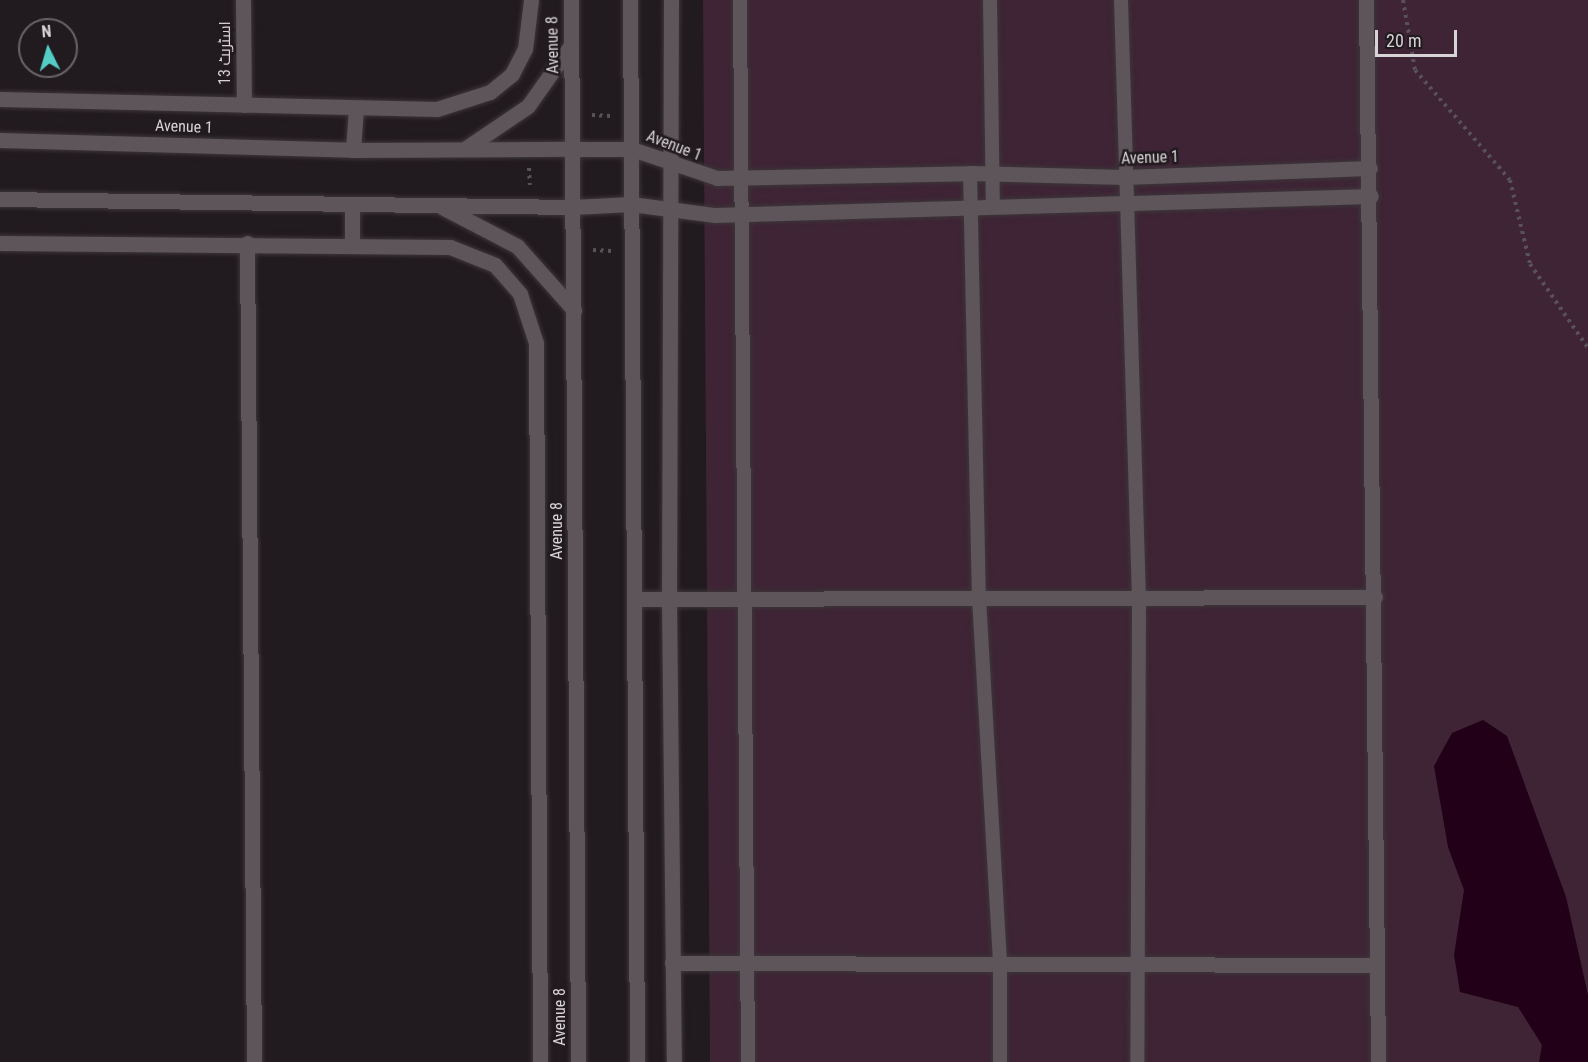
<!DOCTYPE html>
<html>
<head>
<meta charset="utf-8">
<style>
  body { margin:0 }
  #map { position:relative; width:1588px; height:1062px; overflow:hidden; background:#211a1e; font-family:"Roboto Condensed",Cairo,sans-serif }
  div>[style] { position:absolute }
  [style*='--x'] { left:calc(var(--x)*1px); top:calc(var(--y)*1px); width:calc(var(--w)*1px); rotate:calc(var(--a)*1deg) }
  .green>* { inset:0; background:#3e2435 }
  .water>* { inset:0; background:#220018 }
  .path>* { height:4px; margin-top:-2px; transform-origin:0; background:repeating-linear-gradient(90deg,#585256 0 3px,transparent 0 7.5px) }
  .roads { filter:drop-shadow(0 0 2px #3c3639) drop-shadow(0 0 2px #3c3639) }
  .service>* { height:14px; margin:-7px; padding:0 7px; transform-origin:7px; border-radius:7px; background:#5d555a }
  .minor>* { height:15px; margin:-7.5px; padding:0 7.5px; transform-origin:7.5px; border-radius:7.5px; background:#5d555a }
  .tertiary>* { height:15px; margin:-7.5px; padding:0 7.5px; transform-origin:7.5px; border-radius:7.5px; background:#5d555a }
  .secondary>* { height:15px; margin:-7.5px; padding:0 7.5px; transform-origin:7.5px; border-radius:7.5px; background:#5d555a }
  span { translate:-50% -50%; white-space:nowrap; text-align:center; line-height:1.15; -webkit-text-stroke:5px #211a1e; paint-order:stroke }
  .street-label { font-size:16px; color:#d8d3d6 }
  .north { position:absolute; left:18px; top:18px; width:60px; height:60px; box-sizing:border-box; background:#211a1e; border:2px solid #6a6468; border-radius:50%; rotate:355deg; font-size:16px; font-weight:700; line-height:24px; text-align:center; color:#d8d3d6 }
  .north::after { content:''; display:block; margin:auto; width:21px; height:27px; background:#54cdc8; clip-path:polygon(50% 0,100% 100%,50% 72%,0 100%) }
  .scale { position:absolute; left:1375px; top:30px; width:82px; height:27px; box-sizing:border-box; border:3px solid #d8d3d6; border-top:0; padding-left:8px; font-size:18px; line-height:21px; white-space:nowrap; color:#d8d3d6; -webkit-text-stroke:4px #211a1e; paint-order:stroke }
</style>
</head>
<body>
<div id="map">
  <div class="green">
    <div style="clip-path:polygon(703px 0,1588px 0,1588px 1062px,710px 1062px)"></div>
  </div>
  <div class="water">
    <div style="clip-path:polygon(1483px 720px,1507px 736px,1566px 897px,1588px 995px,1588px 1062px,1539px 1062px,1542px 1045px,1518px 1007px,1460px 992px,1454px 955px,1464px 890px,1448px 847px,1434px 766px,1452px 733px)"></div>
  </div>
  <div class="path">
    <div style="--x:1403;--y:0;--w:71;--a:80.3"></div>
    <div style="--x:1415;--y:70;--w:145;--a:49.2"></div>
    <div style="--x:1510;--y:180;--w:86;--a:76.6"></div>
    <div style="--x:1530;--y:264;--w:102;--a:55.4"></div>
    <div style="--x:592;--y:115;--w:19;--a:3"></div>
    <div style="--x:529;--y:168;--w:17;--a:87"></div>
    <div style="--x:593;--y:250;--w:19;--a:3"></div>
  </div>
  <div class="roads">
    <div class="service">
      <div style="--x:740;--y:0;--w:1062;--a:89.57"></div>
      <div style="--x:990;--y:0;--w:204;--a:89.2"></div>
      <div style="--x:1121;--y:0;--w:598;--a:88.28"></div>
      <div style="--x:1139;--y:598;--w:464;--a:90.2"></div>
      <div style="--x:970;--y:173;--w:425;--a:88.8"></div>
      <div style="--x:979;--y:598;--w:369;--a:86.7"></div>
      <div style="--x:1000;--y:966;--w:96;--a:90"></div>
    </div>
    <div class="minor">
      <div style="--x:243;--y:0;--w:105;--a:89.5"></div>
      <div style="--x:671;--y:0;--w:599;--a:90.19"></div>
      <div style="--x:669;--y:599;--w:463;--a:89.4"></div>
      <div style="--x:1366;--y:0;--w:1062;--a:89.35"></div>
      <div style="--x:0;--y:99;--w:437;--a:1.3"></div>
      <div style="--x:437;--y:109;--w:56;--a:-17.8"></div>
      <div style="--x:490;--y:92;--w:28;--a:-39"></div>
      <div style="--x:512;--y:74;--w:28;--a:-63"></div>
      <div style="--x:525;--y:49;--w:49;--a:-83"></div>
      <div style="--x:632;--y:149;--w:90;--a:18.8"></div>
      <div style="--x:717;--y:178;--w:253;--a:-1.1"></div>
      <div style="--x:970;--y:173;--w:154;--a:1.5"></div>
      <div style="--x:1124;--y:177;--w:246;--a:-2.1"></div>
      <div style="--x:353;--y:150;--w:42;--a:-85.9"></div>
      <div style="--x:631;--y:204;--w:85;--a:7.5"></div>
      <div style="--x:715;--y:215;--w:656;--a:-1.66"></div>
      <div style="--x:0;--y:243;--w:450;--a:0.5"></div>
      <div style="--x:450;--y:247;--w:48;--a:21.8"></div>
      <div style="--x:495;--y:265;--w:38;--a:49"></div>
      <div style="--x:520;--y:294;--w:52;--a:71.9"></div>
      <div style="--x:536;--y:343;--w:719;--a:89.68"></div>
      <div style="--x:247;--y:243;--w:819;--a:89.51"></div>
      <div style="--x:352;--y:245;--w:41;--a:-90"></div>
      <div style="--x:635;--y:599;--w:740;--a:-0.15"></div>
      <div style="--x:672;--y:963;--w:703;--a:0.16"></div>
    </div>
    <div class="tertiary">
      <div style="--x:466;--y:148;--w:75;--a:-34.1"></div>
      <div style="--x:528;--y:106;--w:75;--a:-54.8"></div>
      <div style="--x:574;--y:149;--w:58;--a:0"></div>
      <div style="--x:442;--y:207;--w:85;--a:27.5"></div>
      <div style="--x:517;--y:246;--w:86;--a:48.3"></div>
      <div style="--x:573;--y:207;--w:58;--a:-3"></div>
    </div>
    <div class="secondary">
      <div style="--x:571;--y:0;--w:1062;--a:89.62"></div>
      <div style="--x:630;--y:0;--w:1062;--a:89.62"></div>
      <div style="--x:0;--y:140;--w:353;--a:1.6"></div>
      <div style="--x:353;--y:150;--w:221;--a:-0.3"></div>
      <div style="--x:0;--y:199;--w:573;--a:0.8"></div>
    </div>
  </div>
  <div class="street-label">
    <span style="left:553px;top:45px;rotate:-91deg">Avenue 8</span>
    <span style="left:225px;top:53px;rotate:-90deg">اسٹریٹ 13</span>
    <span style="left:184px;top:127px;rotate:2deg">Avenue 1</span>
    <span style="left:674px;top:146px;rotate:21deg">Avenue 1</span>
    <span style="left:1150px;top:158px;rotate:-2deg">Avenue 1</span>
    <span style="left:557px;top:531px;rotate:-90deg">Avenue 8</span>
    <span style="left:560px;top:1017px;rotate:-90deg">Avenue 8</span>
  </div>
  <div class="north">N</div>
  <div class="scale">20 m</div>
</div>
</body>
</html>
